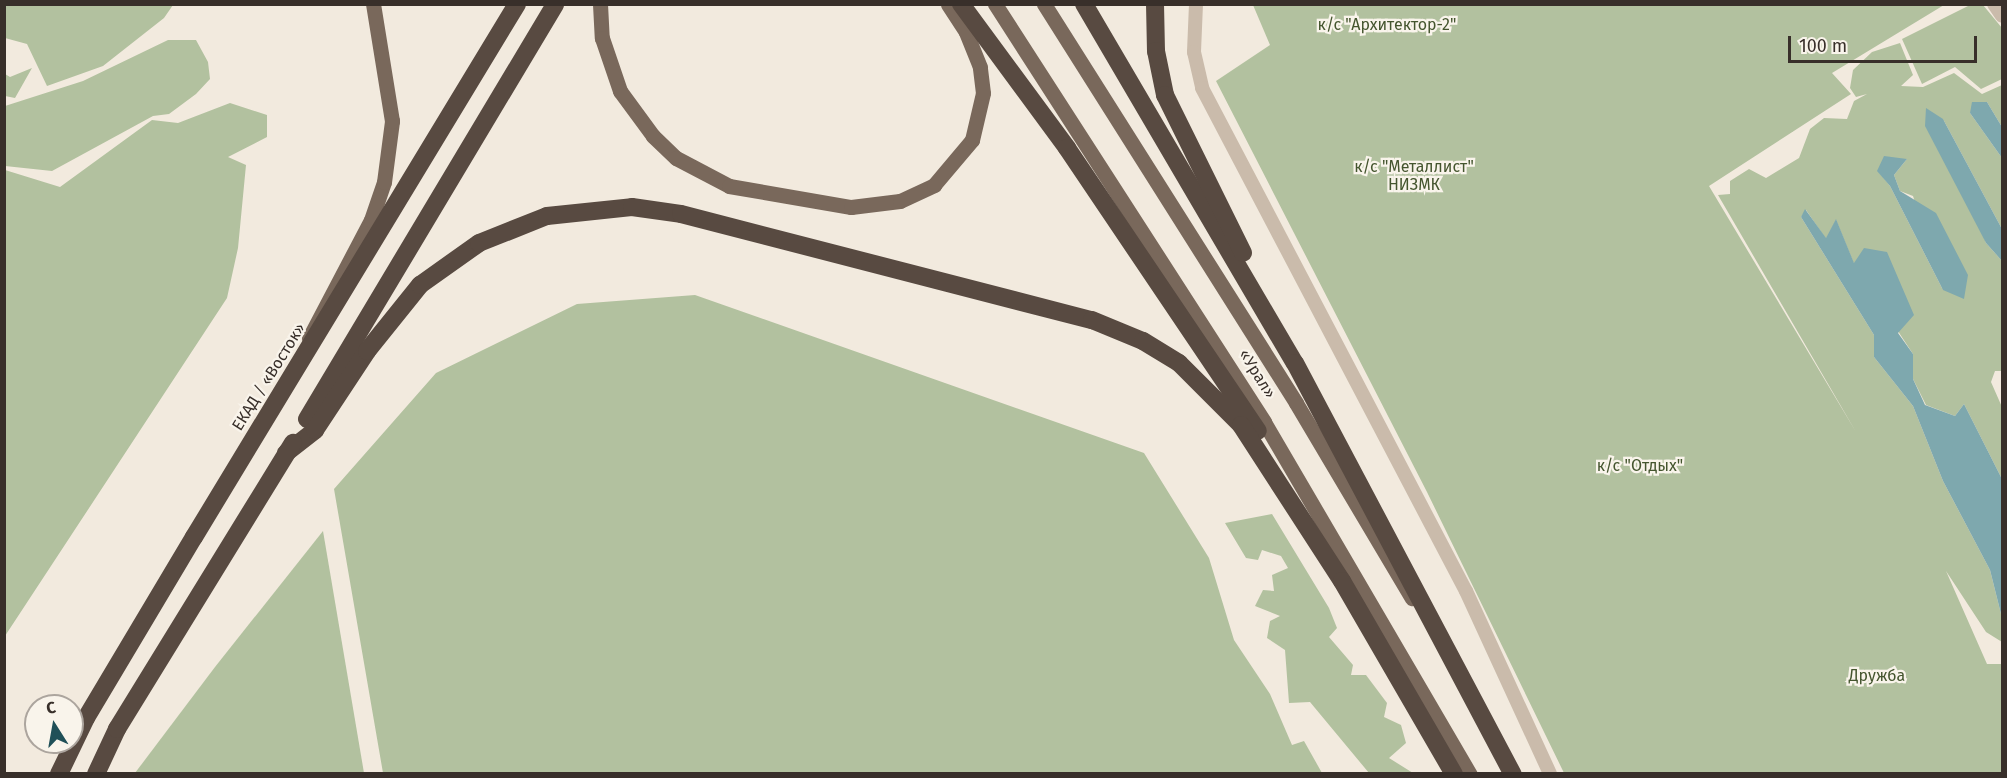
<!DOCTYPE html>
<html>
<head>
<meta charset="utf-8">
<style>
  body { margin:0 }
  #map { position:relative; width:2007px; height:778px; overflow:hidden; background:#f2eade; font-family:"Fira Sans",sans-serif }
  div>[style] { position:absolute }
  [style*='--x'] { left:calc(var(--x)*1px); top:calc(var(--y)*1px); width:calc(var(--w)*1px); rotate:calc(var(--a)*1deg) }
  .green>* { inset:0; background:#b2c19f }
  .water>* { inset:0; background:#7ea8ae }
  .minor>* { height:14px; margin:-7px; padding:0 7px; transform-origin:7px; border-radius:7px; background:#cabbab }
  .major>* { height:15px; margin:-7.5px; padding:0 7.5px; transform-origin:7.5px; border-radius:7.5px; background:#79685b }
  .highway>* { height:18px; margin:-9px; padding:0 9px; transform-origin:9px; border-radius:9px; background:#584a41 }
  span { translate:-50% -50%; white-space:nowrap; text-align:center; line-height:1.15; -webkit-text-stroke:4.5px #f9f4eb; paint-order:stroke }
  .park-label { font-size:16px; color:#44552e }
  .street-label { font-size:16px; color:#382f2a }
  .frame { position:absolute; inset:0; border:6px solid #382f2a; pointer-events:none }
  .north { position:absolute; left:24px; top:694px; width:60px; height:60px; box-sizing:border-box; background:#f9f4eb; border:2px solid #aca59e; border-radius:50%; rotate:349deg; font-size:16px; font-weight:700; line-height:24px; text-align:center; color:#382f2a }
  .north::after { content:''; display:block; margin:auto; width:21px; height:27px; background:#205058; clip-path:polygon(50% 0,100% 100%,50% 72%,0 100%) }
  .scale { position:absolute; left:1788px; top:36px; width:189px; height:27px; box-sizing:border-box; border:3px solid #382f2a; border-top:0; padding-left:8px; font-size:18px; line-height:21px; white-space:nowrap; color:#382f2a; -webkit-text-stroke:4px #f9f4eb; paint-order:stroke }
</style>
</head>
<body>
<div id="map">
  <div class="green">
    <div style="clip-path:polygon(4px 5px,5px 4px,173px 5px,164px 18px,103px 66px,47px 86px,27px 44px,5px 38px)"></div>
    <div style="clip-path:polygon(evenodd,1253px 5px,1944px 5px,1832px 73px,1851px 94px,1709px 186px,1856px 432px,1718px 195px,1730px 194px,1730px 181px,1749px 169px,1766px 178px,1799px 158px,1810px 129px,1824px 118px,1847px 119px,1854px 101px,1867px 94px,1856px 97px,1850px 88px,1853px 70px,1872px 52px,1900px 43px,1913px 75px,1901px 86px,1923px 87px,1954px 73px,1982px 94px,2002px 85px,2002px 127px,1987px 102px,1970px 113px,2002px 158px,2002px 229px,1943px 119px,1986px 243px,2002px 261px,2002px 371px,1995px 371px,1991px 382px,2002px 407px,2002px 479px,1964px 404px,1955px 416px,1926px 405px,1913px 379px,1913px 354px,1854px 264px,1836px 220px,1826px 239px,1806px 210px,1801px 217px,1874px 335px,1874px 357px,1913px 406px,1943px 481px,1990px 570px,2002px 618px,2002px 642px,1986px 632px,1946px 571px,1987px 664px,2002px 664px,2002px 773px,1564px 773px,1427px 492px,1216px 81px,1270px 45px,1253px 5px,1907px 159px,1894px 175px,1900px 191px,1913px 196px,1943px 290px,1890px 186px,1878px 171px,1907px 159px)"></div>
    <div style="clip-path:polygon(1970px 5px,1983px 5px,2002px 28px,2002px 79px,1981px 89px,1955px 67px,1922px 84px,1902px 39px)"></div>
    <div style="clip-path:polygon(168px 40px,196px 40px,208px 62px,210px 79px,196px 94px,169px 114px,153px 116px,52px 171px,5px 166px,5px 106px,83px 81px)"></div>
    <div style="clip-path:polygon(32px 68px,15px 98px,5px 96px,5px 74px,10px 77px)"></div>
    <div style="clip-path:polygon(230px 103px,267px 115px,267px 137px,228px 157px,246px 165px,238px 248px,227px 298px,5px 636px,5px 170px,60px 187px,152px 120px,178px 123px)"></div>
    <div style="clip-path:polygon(695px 295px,1144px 453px,1209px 558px,1234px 640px,1270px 694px,1292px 745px,1304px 741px,1322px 773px,383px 773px,334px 489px,436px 373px,577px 304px)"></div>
    <div style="clip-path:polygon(1272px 514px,1329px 608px,1337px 628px,1329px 637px,1353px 665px,1351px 675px,1366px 675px,1387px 703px,1384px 717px,1401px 725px,1406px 743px,1389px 758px,1413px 773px,1369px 773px,1310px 702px,1289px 703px,1285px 650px,1267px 638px,1270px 621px,1280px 616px,1255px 606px,1263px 590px,1274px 591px,1272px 575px,1288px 568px,1281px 556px,1262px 550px,1258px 560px,1246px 558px,1225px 523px)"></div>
    <div style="clip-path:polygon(323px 531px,364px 773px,135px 773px,215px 667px)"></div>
  </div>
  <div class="water">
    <div style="clip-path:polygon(1972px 102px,1987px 102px,2002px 127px,2002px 158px,1970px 113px)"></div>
    <div style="clip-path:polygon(1926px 108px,1943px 119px,2002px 229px,2002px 261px,1986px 243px,1925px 126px)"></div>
    <div style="clip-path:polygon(1884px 156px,1907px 159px,1894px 175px,1900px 191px,1936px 213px,1968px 275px,1964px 299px,1943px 290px,1890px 186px,1877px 171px)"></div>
    <div style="clip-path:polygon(1805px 209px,1826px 238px,1836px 219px,1854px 263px,1864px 248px,1887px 252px,1914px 315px,1898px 333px,1913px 354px,1913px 379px,1925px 405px,1955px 416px,1964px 404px,2002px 479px,2002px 618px,1990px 570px,1943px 481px,1913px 406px,1874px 357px,1874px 335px,1801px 217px)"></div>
  </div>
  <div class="minor">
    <div style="--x:1196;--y:4;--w:48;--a:92.4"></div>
    <div style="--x:1194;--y:52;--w:37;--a:77"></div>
    <div style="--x:1202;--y:88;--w:568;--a:62.31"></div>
    <div style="--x:1466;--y:591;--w:201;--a:65.3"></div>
    <div style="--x:1994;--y:4;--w:14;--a:56"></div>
  </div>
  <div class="major">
    <div style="--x:600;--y:4;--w:34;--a:87"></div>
    <div style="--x:602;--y:38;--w:56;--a:71.2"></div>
    <div style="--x:620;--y:91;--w:56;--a:53.7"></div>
    <div style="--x:653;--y:136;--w:32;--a:44"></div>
    <div style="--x:676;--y:158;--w:60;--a:27.8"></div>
    <div style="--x:729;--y:186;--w:124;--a:9.8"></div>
    <div style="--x:851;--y:207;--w:49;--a:-7"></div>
    <div style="--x:900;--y:201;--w:38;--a:-25"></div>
    <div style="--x:934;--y:185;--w:59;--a:-49.8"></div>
    <div style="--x:972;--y:140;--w:48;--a:-76.8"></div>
    <div style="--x:983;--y:93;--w:26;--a:-97"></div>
    <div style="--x:980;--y:67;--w:38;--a:-112"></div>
    <div style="--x:966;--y:32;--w:33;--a:-123"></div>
    <div style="--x:995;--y:4;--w:497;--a:57.2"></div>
    <div style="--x:1264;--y:422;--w:408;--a:59.7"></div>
    <div style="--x:1044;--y:4;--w:472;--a:57.7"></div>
    <div style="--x:1296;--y:403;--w:227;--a:59.3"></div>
    <div style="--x:309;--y:338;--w:133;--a:-62.3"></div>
    <div style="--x:371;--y:220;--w:40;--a:-71.1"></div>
    <div style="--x:384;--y:182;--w:62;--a:-82.5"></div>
    <div style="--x:392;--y:121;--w:119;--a:-99.2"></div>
  </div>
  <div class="highway">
    <div style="--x:961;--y:4;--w:179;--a:53.6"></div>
    <div style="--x:1067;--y:148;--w:341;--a:56"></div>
    <div style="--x:1084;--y:4;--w:416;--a:59.6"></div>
    <div style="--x:1295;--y:363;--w:465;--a:62.1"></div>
    <div style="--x:1155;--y:4;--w:47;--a:88.8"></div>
    <div style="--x:1156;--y:51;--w:45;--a:78.4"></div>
    <div style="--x:1165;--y:95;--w:176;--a:63.7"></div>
    <div style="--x:307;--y:419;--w:483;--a:-59.1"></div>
    <div style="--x:286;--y:453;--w:37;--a:-38"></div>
    <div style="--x:315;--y:430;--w:95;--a:-56.6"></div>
    <div style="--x:367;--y:351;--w:85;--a:-51.2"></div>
    <div style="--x:420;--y:285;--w:72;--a:-35.4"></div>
    <div style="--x:479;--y:243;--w:73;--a:-21.7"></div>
    <div style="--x:547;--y:216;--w:85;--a:-6"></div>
    <div style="--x:632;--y:207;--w:49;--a:8.1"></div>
    <div style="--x:681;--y:214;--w:424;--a:14.5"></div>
    <div style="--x:1092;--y:320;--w:55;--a:22.4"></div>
    <div style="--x:1143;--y:341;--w:42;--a:31.4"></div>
    <div style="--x:1179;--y:363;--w:88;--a:45"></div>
    <div style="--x:1241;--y:425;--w:186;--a:57.1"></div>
    <div style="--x:1342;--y:581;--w:223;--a:59.9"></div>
    <div style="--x:59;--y:774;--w:62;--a:-64.3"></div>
    <div style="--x:86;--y:718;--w:211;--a:-59.2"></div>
    <div style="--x:194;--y:537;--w:623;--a:-58.78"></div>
    <div style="--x:96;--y:774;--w:50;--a:-65"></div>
    <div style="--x:117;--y:729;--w:336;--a:-58.4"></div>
  </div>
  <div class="park-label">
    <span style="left:1387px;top:25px">к/с "Архитектор-2"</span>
    <span style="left:1414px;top:176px">к/с "Металлист"<br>НИЗМК</span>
    <span style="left:1640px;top:466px">к/с "Отдых"</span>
    <span style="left:1877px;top:676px">Дружба</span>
  </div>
  <div class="street-label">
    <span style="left:1257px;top:374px;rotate:58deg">«Урал»</span>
    <span style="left:269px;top:377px;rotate:-58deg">ЕКАД / «Восток»</span>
  </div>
  <div class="frame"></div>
  <div class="north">С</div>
  <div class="scale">100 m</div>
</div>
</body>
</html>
